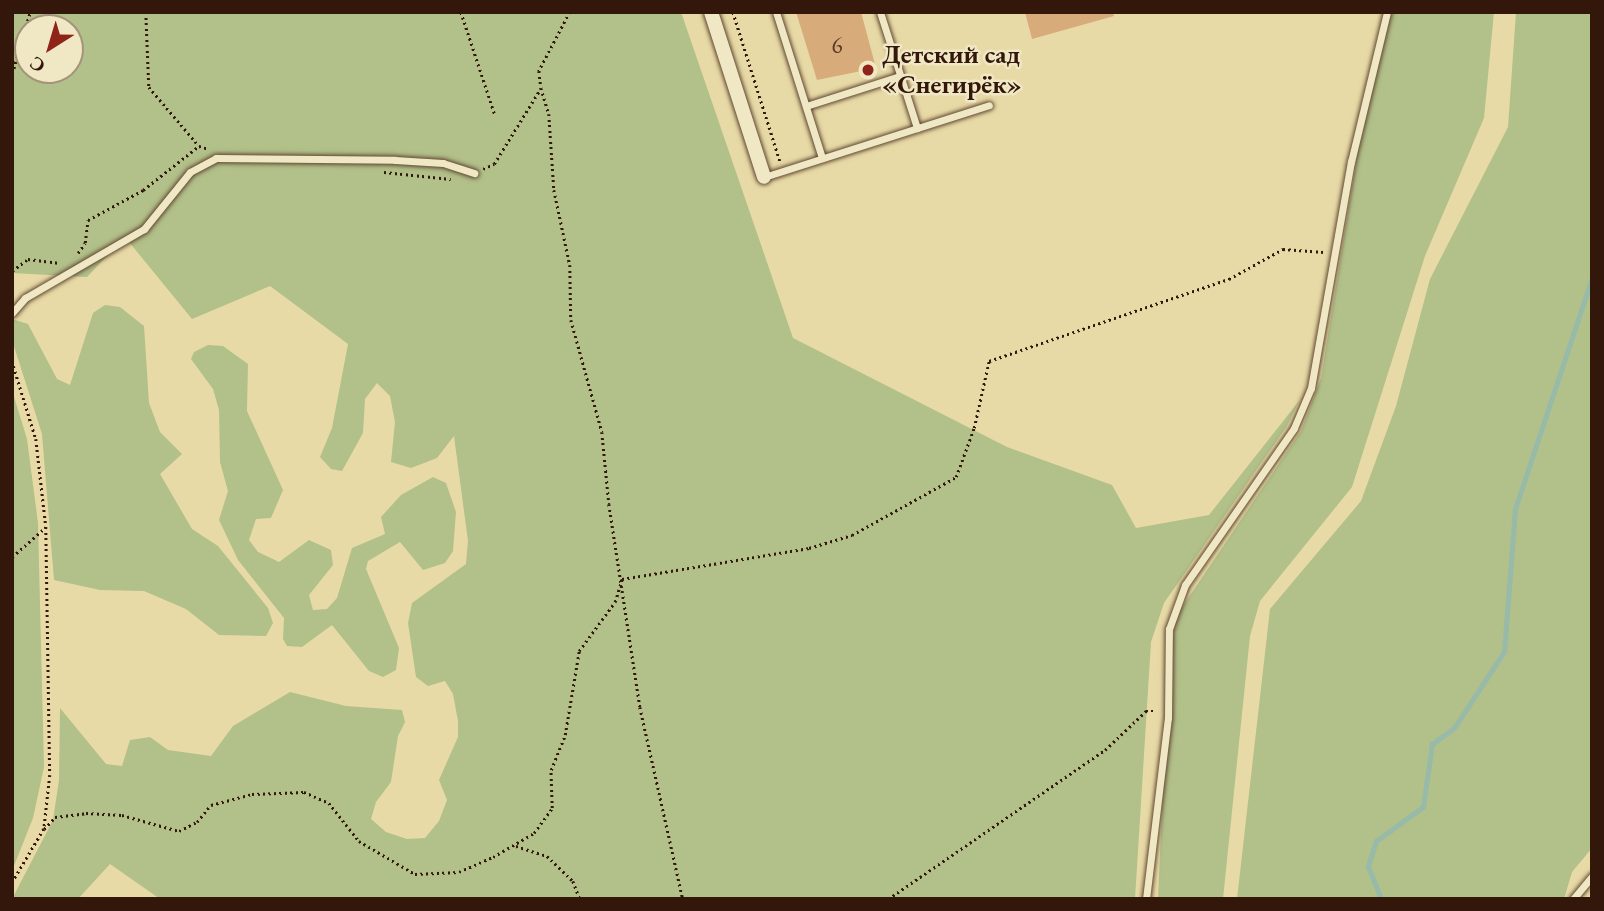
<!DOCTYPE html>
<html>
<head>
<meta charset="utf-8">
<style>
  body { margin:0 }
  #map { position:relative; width:1604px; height:911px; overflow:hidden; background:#e8daa6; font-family:"EB Garamond",serif }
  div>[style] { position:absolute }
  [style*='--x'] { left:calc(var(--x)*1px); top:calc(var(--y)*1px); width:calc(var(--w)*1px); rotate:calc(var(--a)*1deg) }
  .green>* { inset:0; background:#b2c089 }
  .stream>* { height:4.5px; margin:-2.25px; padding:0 2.25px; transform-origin:2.25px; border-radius:2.25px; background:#97baa9 }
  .building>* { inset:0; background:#d8ab7a }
  .path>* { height:2.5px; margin-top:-1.25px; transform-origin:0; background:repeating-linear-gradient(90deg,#33170b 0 2px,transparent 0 5.5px) }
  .roads { filter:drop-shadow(0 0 2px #604832) drop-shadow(0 0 2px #604832) }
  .service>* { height:7px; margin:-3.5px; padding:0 3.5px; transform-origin:3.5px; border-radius:3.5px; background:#f0e7c5 }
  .minor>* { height:14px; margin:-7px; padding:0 7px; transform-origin:7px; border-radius:7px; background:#f0e7c5 }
  .dots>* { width:19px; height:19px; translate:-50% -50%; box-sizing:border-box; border:4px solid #f0e7c5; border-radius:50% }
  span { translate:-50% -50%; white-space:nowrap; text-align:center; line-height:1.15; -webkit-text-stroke:5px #f0e7c5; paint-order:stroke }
  .number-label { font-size:23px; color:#5c3c27 }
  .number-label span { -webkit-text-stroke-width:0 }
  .poi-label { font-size:26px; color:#33170b; font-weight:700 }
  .left { translate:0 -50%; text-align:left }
  .frame { position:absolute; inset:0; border:14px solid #33170b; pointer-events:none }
  .north { position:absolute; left:14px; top:14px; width:70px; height:70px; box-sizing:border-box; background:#f0e7c5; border:2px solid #a4947b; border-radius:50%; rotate:217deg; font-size:19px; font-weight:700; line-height:28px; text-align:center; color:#33170b }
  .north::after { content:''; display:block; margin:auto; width:24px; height:32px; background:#8f2418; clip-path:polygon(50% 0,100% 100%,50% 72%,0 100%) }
</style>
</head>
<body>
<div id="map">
  <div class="green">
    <div style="clip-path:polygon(evenodd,12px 12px,681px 12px,793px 338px,1007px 447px,1112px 485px,1136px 528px,1209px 515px,1299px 401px,1287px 426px,1164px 603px,1151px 642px,1135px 899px,160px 899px,110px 864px,78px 899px,12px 899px,53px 820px,59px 780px,60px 708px,106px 764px,122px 766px,130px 740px,150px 737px,168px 750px,211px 756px,233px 726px,290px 692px,346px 706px,402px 710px,405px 722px,398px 736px,391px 782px,376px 802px,371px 819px,386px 832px,407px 839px,425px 838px,439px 821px,447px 800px,439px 780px,458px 737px,458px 721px,453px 694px,445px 681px,428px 686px,416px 677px,408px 623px,412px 603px,466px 564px,468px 541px,454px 436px,437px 458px,411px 468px,391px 462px,395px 422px,390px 396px,377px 383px,365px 399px,363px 433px,342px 471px,331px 469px,320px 457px,332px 428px,348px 344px,270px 286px,192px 319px,125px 237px,87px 277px,12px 273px,12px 12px,28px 28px,70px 28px,70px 70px,28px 70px,28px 28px)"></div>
    <div style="clip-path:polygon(1392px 12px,1494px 12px,1484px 118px,1425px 256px,1352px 487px,1260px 601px,1250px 636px,1223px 899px,1158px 899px,1168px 674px,1176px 616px,1301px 431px,1321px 378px,1358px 151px,1379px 49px)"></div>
    <div style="clip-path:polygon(1516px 12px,1592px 12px,1592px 848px,1572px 872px,1564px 899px,1237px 899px,1270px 609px,1361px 501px,1396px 406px,1430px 279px,1508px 127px)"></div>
    <div style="clip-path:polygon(105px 305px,120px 307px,144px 326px,149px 403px,160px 432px,182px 454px,160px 474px,192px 529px,218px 546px,268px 608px,273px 623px,266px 636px,219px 635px,186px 609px,144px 591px,100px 590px,54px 580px,42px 434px,12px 340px,12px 319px,28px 324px,57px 379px,70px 385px,93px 313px)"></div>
    <div style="clip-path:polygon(208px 345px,223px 346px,248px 364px,247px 411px,283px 490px,271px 518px,256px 519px,249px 540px,258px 552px,279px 562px,309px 540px,331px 550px,333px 565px,309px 595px,313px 610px,327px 609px,337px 598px,352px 548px,385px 534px,381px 517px,401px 495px,433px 477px,446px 483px,456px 512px,453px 551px,445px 563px,423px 570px,400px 542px,368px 561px,366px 569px,399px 648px,396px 670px,383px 677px,369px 671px,332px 625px,302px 647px,287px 646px,283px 639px,284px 618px,238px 560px,219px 520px,228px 491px,220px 462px,219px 410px,213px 389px,191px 359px,194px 352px)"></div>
    <div style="clip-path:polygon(12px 390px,27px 439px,38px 523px,44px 767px,33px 818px,12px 871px)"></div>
  </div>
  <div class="stream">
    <div style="--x:1381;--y:899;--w:35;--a:-112"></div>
    <div style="--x:1368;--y:866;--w:26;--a:-72"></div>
    <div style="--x:1376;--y:841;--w:58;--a:-35.9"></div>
    <div style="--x:1423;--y:807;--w:64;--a:-81.9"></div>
    <div style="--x:1432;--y:744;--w:27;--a:-36"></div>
    <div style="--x:1454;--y:728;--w:91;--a:-56.7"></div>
    <div style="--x:1504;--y:652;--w:143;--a:-85.6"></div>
    <div style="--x:1515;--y:509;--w:244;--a:-71.6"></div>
  </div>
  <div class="building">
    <div style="clip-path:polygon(796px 12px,861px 12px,876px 68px,817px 80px)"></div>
    <div style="clip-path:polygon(1025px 12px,1113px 12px,1114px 16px,1032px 39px)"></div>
  </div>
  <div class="path">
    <div style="--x:146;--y:12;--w:75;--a:87.7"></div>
    <div style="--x:149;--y:87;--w:77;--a:49.7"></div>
    <div style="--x:461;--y:12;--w:108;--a:71.7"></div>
    <div style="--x:570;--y:12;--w:67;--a:117.7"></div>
    <div style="--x:539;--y:71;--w:17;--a:83"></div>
    <div style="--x:541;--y:88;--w:27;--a:73"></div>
    <div style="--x:549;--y:114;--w:76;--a:86.2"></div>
    <div style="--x:554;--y:190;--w:77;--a:78"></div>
    <div style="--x:570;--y:265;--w:55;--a:89"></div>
    <div style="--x:571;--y:320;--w:116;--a:74.5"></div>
    <div style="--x:602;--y:432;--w:72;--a:84.4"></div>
    <div style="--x:609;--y:504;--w:205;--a:81.3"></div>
    <div style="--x:640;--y:707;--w:197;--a:77.4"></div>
    <div style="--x:733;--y:12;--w:156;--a:72.5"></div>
    <div style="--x:12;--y:74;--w:65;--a:-73.8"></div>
    <div style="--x:483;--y:169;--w:12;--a:-24"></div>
    <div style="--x:494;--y:164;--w:89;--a:-58.3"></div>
    <div style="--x:384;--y:172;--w:67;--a:6"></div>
    <div style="--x:78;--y:253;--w:12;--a:-55"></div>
    <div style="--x:85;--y:243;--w:23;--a:-83"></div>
    <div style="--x:88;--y:220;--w:63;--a:-28.6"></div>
    <div style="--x:143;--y:190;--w:71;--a:-38.2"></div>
    <div style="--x:199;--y:146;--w:10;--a:17"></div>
    <div style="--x:12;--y:271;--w:20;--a:-37"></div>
    <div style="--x:28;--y:259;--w:32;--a:7"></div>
    <div style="--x:12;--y:361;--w:82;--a:72.9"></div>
    <div style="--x:36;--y:439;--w:89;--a:83.5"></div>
    <div style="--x:46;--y:527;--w:248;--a:89.1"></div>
    <div style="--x:50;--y:775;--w:54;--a:96.3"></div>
    <div style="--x:44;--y:829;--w:63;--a:120.7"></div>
    <div style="--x:12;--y:557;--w:45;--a:-41.4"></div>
    <div style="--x:44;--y:829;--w:16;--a:-47"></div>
    <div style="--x:55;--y:817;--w:31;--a:-7"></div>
    <div style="--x:86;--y:813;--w:36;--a:3"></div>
    <div style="--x:122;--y:815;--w:59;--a:15.7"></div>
    <div style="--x:179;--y:831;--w:20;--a:-27"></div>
    <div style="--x:197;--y:822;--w:22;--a:-51"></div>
    <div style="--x:211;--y:805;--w:42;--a:-15"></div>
    <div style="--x:252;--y:794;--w:52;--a:-2.2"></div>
    <div style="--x:304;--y:792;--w:27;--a:24"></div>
    <div style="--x:329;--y:803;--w:48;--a:51.7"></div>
    <div style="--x:359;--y:841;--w:65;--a:30.5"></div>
    <div style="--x:415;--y:874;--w:44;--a:-2.6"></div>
    <div style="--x:459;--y:872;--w:37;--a:-24"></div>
    <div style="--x:493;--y:857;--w:48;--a:-30.3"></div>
    <div style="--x:534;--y:833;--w:31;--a:-54"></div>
    <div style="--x:552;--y:808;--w:38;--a:-92"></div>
    <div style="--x:551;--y:770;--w:38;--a:-68"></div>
    <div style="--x:565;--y:735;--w:85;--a:-80.5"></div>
    <div style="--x:579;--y:651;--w:61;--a:-53.7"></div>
    <div style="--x:615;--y:602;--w:24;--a:-73"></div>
    <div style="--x:622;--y:579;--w:190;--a:-9.4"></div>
    <div style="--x:809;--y:548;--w:45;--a:-16.8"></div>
    <div style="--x:852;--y:535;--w:119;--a:-29.1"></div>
    <div style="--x:956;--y:477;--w:52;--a:-69.8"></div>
    <div style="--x:974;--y:428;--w:69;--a:-77.4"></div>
    <div style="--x:989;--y:361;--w:254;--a:-18.9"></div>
    <div style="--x:1229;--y:279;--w:62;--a:-29.1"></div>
    <div style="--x:1283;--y:249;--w:41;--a:4.2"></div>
    <div style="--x:516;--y:846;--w:33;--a:18"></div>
    <div style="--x:547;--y:856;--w:36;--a:44"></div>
    <div style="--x:573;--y:881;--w:19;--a:69"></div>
    <div style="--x:888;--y:899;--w:263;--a:-34.5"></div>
    <div style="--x:1105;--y:750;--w:57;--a:-43.6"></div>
    <div style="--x:1146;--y:711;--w:11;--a:0"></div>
  </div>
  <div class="roads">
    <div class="service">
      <div style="--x:776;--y:12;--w:153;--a:72.5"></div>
      <div style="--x:880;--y:12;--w:122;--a:72.3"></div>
      <div style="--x:806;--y:106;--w:99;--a:-17.7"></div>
      <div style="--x:764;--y:177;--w:236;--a:-17.7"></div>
      <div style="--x:12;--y:313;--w:20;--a:-49"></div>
      <div style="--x:25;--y:298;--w:138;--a:-30.1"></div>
      <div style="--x:144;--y:229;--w:73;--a:-51.1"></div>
      <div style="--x:190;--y:172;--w:30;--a:-28"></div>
      <div style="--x:216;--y:158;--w:179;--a:0.6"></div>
      <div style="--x:395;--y:160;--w:48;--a:3.6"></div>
      <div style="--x:443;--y:163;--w:33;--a:18"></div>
      <div style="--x:1146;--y:899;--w:182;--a:-83.1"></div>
      <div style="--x:1168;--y:718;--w:89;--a:-89.4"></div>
      <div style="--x:1169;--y:629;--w:47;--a:-70"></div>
      <div style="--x:1185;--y:585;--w:191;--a:-55.2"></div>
      <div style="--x:1294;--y:428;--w:43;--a:-67"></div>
      <div style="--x:1311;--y:388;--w:230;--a:-80"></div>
      <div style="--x:1351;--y:162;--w:154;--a:-76.5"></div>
      <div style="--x:1573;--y:899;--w:30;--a:-50"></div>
    </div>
    <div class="minor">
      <div style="--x:711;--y:12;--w:173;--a:72.2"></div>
    </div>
  </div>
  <div class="dots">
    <div style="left:868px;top:70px;background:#8f2418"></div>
  </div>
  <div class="number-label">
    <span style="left:837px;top:45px">6</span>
  </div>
  <div class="poi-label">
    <span class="left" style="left:882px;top:70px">Детский сад<br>«Снегирёк»</span>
  </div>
  <div class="frame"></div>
  <div class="north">С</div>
</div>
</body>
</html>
